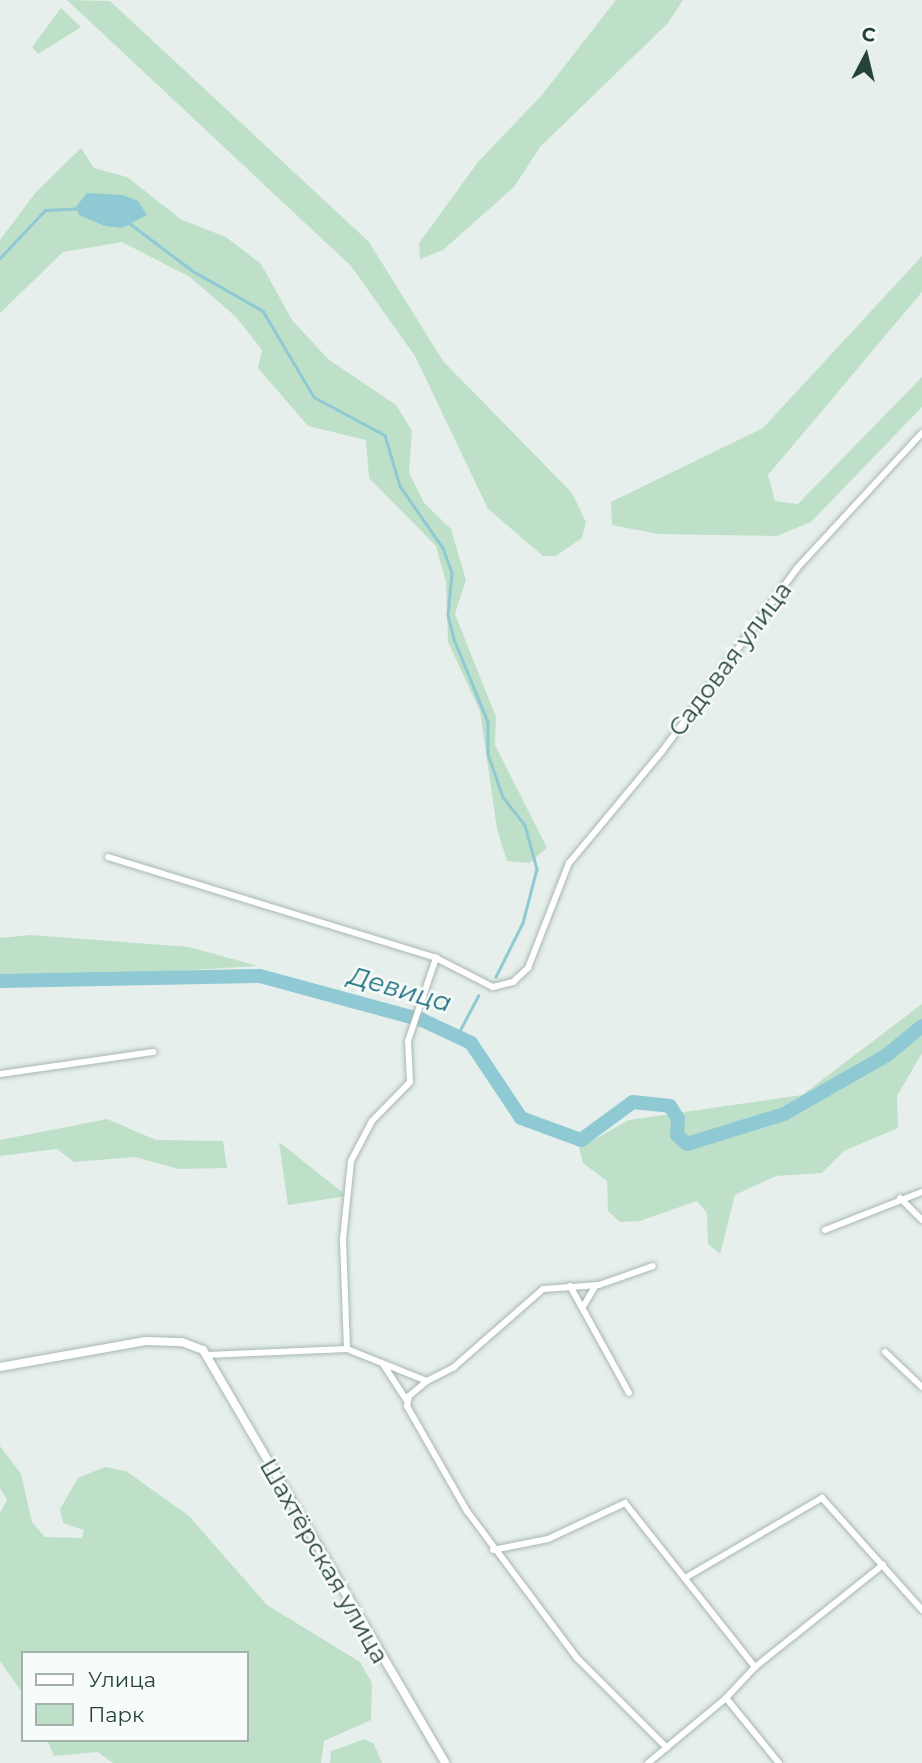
<!DOCTYPE html>
<html>
<head>
<meta charset="utf-8">
<style>
  body { margin:0 }
  #map { position:relative; width:922px; height:1763px; overflow:hidden; background:#e6efeb; font-family:Montserrat,sans-serif }
  div>[style] { position:absolute }
  [style*='--x'] { left:calc(var(--x)*1px); top:calc(var(--y)*1px); width:calc(var(--w)*1px); rotate:calc(var(--a)*1deg) }
  .green>* { inset:0; background:#bfe0c8 }
  .water>* { inset:0; background:#8ec9d4 }
  .stream>* { height:2.5px; margin:-1.25px; padding:0 1.25px; transform-origin:1.25px; border-radius:1.25px; background:#8ec9d4 }
  .river>* { height:14px; margin:-7px; padding:0 7px; transform-origin:7px; border-radius:7px; background:#8ec9d4 }
  .roads { filter:drop-shadow(0 0 2px #a8b8b2) drop-shadow(0 0 2px #a8b8b2) }
  .minor>* { height:6px; margin:-3px; padding:0 3px; transform-origin:3px; border-radius:3px; background:#fff }
  .tertiary>* { height:8px; margin:-4px; padding:0 4px; transform-origin:4px; border-radius:4px; background:#fff }
  span { translate:-50% -50%; white-space:nowrap; text-align:center; line-height:1.15; -webkit-text-stroke:5px #f7fbf9; paint-order:stroke }
  .street-label { font-size:24px; color:#24423a }
  .water-label { font-size:26px; color:#1c6f80; font-style:italic }
  .legend { position:absolute; left:21px; top:1651px; width:228px; height:91px; box-sizing:border-box; background:#f7fbf9; border:2px solid #a3b1ad; margin:0; padding:9px 12px; list-style:none; font-size:21px; color:#24423a }
  .legend li { display:flex; align-items:center; gap:14px; height:35px }
  .legend b { width:35px; border:2px solid #a3b1ad }
  .north { position:absolute; left:831px; top:21px; width:70px; height:70px; -webkit-text-stroke:5px #f7fbf9; paint-order:stroke; rotate:7deg; font-size:19px; font-weight:700; line-height:28px; text-align:center; color:#24423a }
  .north::after { content:''; display:block; margin:auto; width:24px; height:32px; background:#24423a; clip-path:polygon(50% 0,100% 100%,50% 72%,0 100%) }
</style>
</head>
<body>
<div id="map">
  <div class="green">
    <div style="clip-path:polygon(67px 0,110px 1px,369px 242px,443px 361px,572px 493px,586px 522px,582px 538px,556px 556px,543px 556px,488px 509px,415px 356px,351px 266px)"></div>
    <div style="clip-path:polygon(616px 0,683px 0,668px 23px,540px 147px,514px 187px,443px 250px,420px 259px,419px 243px,478px 162px,542px 95px)"></div>
    <div style="clip-path:polygon(61px 8px,81px 27px,38px 54px,32px 47px)"></div>
    <div style="clip-path:polygon(81px 148px,94px 168px,127px 177px,182px 220px,226px 237px,261px 264px,292px 320px,328px 359px,396px 405px,412px 431px,409px 473px,424px 503px,451px 529px,466px 580px,455px 614px,496px 717px,495px 745px,547px 848px,529px 863px,507px 861px,497px 829px,480px 711px,448px 642px,446px 583px,436px 546px,369px 478px,366px 440px,308px 426px,258px 368px,262px 350px,236px 317px,190px 277px,122px 242px,63px 252px,0 313px,0 240px,36px 192px)"></div>
    <div style="clip-path:polygon(922px 256px,922px 292px,768px 475px,775px 501px,798px 504px,922px 377px,922px 407px,811px 522px,777px 536px,658px 534px,612px 525px,611px 502px,763px 428px)"></div>
    <div style="clip-path:polygon(31px 935px,189px 947px,258px 966px,0 982px,0 938px)"></div>
    <div style="clip-path:polygon(922px 1004px,922px 1053px,897px 1096px,898px 1128px,844px 1151px,822px 1173px,776px 1176px,735px 1195px,720px 1254px,708px 1244px,707px 1213px,697px 1201px,640px 1221px,620px 1222px,608px 1211px,607px 1181px,583px 1163px,579px 1148px,629px 1120px,802px 1095px)"></div>
    <div style="clip-path:polygon(107px 1119px,156px 1140px,223px 1141px,227px 1168px,179px 1169px,135px 1157px,74px 1162px,57px 1149px,0 1156px,0 1140px)"></div>
    <div style="clip-path:polygon(279px 1142px,347px 1196px,288px 1205px)"></div>
    <div style="clip-path:polygon(0 1446px,21px 1474px,32px 1522px,45px 1537px,82px 1538px,84px 1530px,63px 1523px,60px 1509px,78px 1478px,105px 1467px,126px 1471px,189px 1516px,267px 1605px,360px 1662px,372px 1683px,371px 1720px,324px 1741px,321px 1763px,113px 1763px,98px 1752px,54px 1756px,47px 1740px,247px 1740px,247px 1653px,23px 1653px,23px 1694px,0 1661px,0 1513px,7px 1500px,0 1488px)"></div>
    <div style="clip-path:polygon(365px 1739px,374px 1744px,382px 1763px,330px 1763px,331px 1751px)"></div>
  </div>
  <div class="water">
    <div style="clip-path:polygon(87px 193px,123px 195px,138px 201px,147px 215px,122px 228px,105px 226px,79px 215px,76px 207px)"></div>
  </div>
  <div class="stream">
    <div style="--x:128;--y:222;--w:81;--a:37"></div>
    <div style="--x:193;--y:271;--w:81;--a:29.7"></div>
    <div style="--x:263;--y:311;--w:100;--a:59.3"></div>
    <div style="--x:314;--y:397;--w:81;--a:28.2"></div>
    <div style="--x:385;--y:435;--w:53;--a:73.6"></div>
    <div style="--x:400;--y:486;--w:75;--a:55.3"></div>
    <div style="--x:443;--y:548;--w:27;--a:70"></div>
    <div style="--x:452;--y:573;--w:42;--a:95.4"></div>
    <div style="--x:448;--y:615;--w:25;--a:76"></div>
    <div style="--x:454;--y:639;--w:90;--a:67.7"></div>
    <div style="--x:488;--y:722;--w:32;--a:90"></div>
    <div style="--x:488;--y:754;--w:46;--a:70.8"></div>
    <div style="--x:503;--y:797;--w:36;--a:52"></div>
    <div style="--x:525;--y:825;--w:46;--a:74.7"></div>
    <div style="--x:537;--y:869;--w:56;--a:104.5"></div>
    <div style="--x:523;--y:923;--w:60;--a:116.6"></div>
    <div style="--x:0;--y:258;--w:66;--a:-46.8"></div>
    <div style="--x:45;--y:210;--w:35;--a:-3"></div>
    <div style="--x:459;--y:1032;--w:41;--a:-62.2"></div>
  </div>
  <div class="river">
    <div style="--x:0;--y:981;--w:260;--a:-1.1"></div>
    <div style="--x:260;--y:976;--w:168;--a:15.2"></div>
    <div style="--x:422;--y:1020;--w:54;--a:25.1"></div>
    <div style="--x:471;--y:1043;--w:90;--a:56.3"></div>
    <div style="--x:521;--y:1118;--w:64;--a:20.1"></div>
    <div style="--x:581;--y:1140;--w:64;--a:-36.2"></div>
    <div style="--x:633;--y:1102;--w:37;--a:6"></div>
    <div style="--x:670;--y:1106;--w:15;--a:58"></div>
    <div style="--x:678;--y:1119;--w:16;--a:94"></div>
    <div style="--x:677;--y:1135;--w:13;--a:42"></div>
    <div style="--x:687;--y:1144;--w:102;--a:-17.2"></div>
    <div style="--x:784;--y:1114;--w:119;--a:-29.8"></div>
    <div style="--x:887;--y:1055;--w:45;--a:-39.6"></div>
  </div>
  <div class="roads">
    <div class="minor">
      <div style="--x:108;--y:857;--w:343;--a:17.1"></div>
      <div style="--x:436;--y:958;--w:64;--a:27"></div>
      <div style="--x:493;--y:987;--w:21;--a:-14"></div>
      <div style="--x:513;--y:982;--w:21;--a:-43"></div>
      <div style="--x:528;--y:968;--w:113;--a:-68.7"></div>
      <div style="--x:569;--y:863;--w:147;--a:-50.2"></div>
      <div style="--x:663;--y:750;--w:226;--a:-53.6"></div>
      <div style="--x:797;--y:568;--w:184;--a:-47.2"></div>
      <div style="--x:0;--y:1074;--w:155;--a:-8.2"></div>
      <div style="--x:900;--y:1198;--w:31;--a:45"></div>
      <div style="--x:825;--y:1230;--w:104;--a:-21.4"></div>
      <div style="--x:570;--y:1286;--w:122;--a:61.1"></div>
      <div style="--x:584;--y:1305;--w:23;--a:-59"></div>
      <div style="--x:347;--y:1349;--w:110;--a:-92.1"></div>
      <div style="--x:343;--y:1239;--w:78;--a:-84.1"></div>
      <div style="--x:351;--y:1161;--w:45;--a:-62.3"></div>
      <div style="--x:372;--y:1121;--w:54;--a:-45.7"></div>
      <div style="--x:410;--y:1082;--w:41;--a:-92.8"></div>
      <div style="--x:408;--y:1041;--w:88;--a:-71.4"></div>
      <div style="--x:885;--y:1352;--w:51;--a:43.4"></div>
      <div style="--x:207;--y:1355;--w:140;--a:-2.5"></div>
      <div style="--x:347;--y:1349;--w:86;--a:21.8"></div>
      <div style="--x:427;--y:1381;--w:30;--a:-27"></div>
      <div style="--x:454;--y:1367;--w:118;--a:-41.2"></div>
      <div style="--x:543;--y:1289;--w:56;--a:-4.1"></div>
      <div style="--x:599;--y:1285;--w:57;--a:-19.4"></div>
      <div style="--x:383;--y:1364;--w:44;--a:57"></div>
      <div style="--x:427;--y:1381;--w:23;--a:140"></div>
      <div style="--x:409;--y:1396;--w:10;--a:101"></div>
      <div style="--x:407;--y:1406;--w:121;--a:60.3"></div>
      <div style="--x:467;--y:1511;--w:184;--a:53.2"></div>
      <div style="--x:577;--y:1658;--w:127;--a:45"></div>
      <div style="--x:493;--y:1550;--w:56;--a:-11.3"></div>
      <div style="--x:548;--y:1539;--w:85;--a:-25.1"></div>
      <div style="--x:625;--y:1503;--w:209;--a:51.6"></div>
      <div style="--x:755;--y:1667;--w:42;--a:133.1"></div>
      <div style="--x:726;--y:1698;--w:84;--a:50.8"></div>
      <div style="--x:685;--y:1578;--w:159;--a:-30.3"></div>
      <div style="--x:822;--y:1498;--w:150;--a:48.2"></div>
      <div style="--x:755;--y:1667;--w:164;--a:-38.6"></div>
      <div style="--x:648;--y:1763;--w:102;--a:-39.8"></div>
    </div>
    <div class="tertiary">
      <div style="--x:0;--y:1367;--w:148;--a:-10.1"></div>
      <div style="--x:146;--y:1341;--w:36;--a:2"></div>
      <div style="--x:182;--y:1342;--w:22;--a:21"></div>
      <div style="--x:203;--y:1350;--w:479;--a:59.6"></div>
    </div>
  </div>
  <div class="street-label">
    <span style="left:730px;top:659px;rotate:-53deg">Садовая улица</span>
    <span style="left:324px;top:1561px;rotate:60deg">Шахтёрская улица</span>
  </div>
  <div class="water-label">
    <span style="left:400px;top:990px;rotate:16deg">Девица</span>
  </div>
  <ul class="legend">
  <li><b style="height:9px;background:#fff"></b>Улица</li>
  <li><b style="height:19px;background:#bfe0c8"></b>Парк</li>
  </ul>
  <div class="north">С</div>
</div>
</body>
</html>
